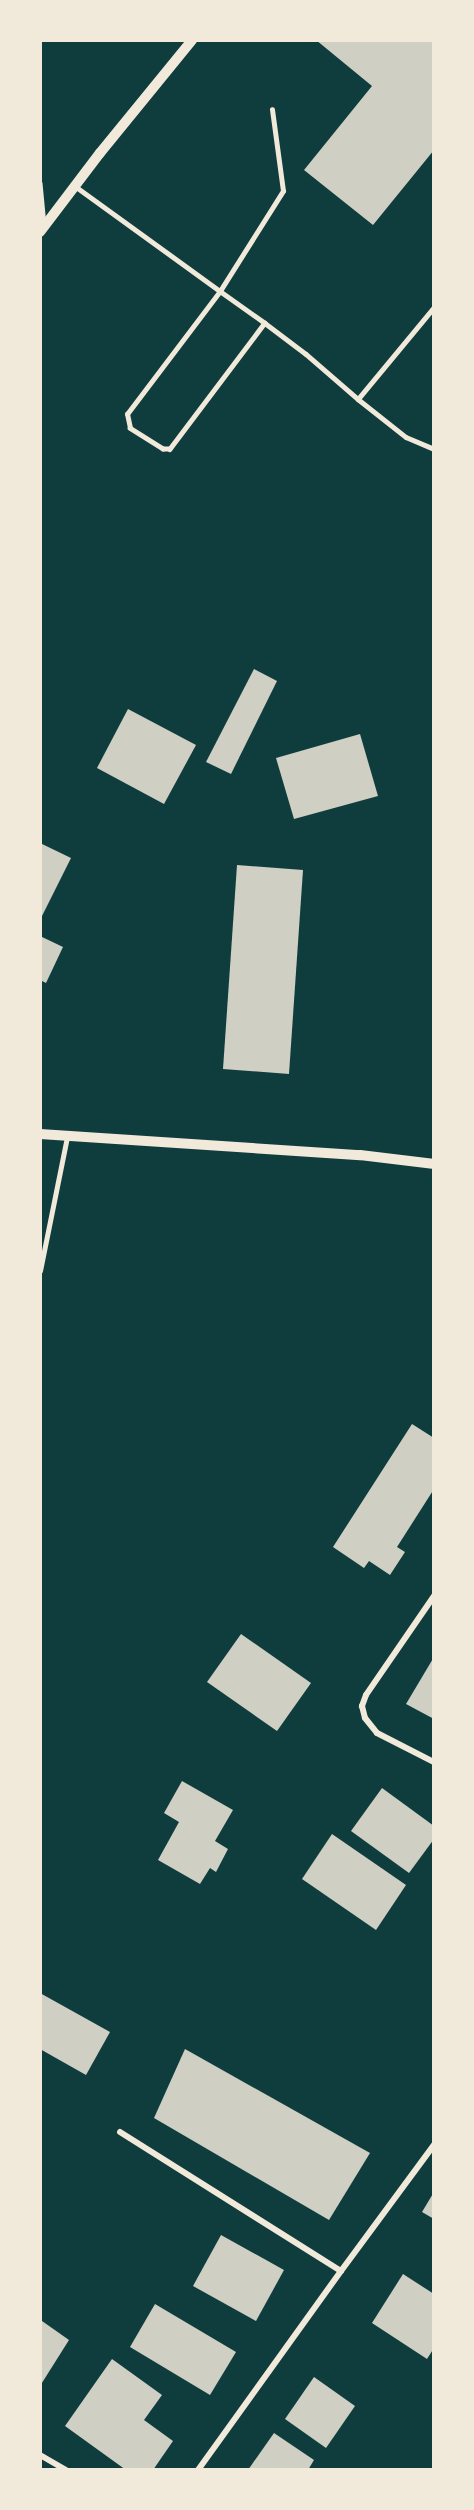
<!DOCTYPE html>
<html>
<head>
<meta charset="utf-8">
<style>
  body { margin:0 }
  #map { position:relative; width:474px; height:2510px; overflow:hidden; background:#0f3d3e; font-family:Montserrat,sans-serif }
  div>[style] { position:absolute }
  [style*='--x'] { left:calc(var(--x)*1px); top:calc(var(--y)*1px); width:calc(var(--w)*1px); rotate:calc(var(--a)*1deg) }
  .building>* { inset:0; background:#cfcfc3 }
  .service>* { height:4.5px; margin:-2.25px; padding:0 2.25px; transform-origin:2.25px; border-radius:2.25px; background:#f1e9da }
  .minor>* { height:6px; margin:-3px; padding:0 3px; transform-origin:3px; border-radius:3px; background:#f1e9da }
  .tertiary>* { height:10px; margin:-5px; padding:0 5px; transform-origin:5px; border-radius:5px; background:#f1e9da }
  span { translate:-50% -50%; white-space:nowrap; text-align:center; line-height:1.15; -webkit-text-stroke:6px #f1e9da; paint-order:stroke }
  .frame { position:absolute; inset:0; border:42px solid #f1e9da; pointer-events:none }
</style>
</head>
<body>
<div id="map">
  <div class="building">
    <div style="clip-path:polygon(316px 40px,434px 40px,434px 150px,373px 225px,304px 170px,372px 86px)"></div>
    <div style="clip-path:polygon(254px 669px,277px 681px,231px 774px,206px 762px)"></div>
    <div style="clip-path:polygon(128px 709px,196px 745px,164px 804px,97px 768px)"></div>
    <div style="clip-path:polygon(360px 734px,378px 796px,294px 819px,276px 758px)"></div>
    <div style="clip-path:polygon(40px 843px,71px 858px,40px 920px)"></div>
    <div style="clip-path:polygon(237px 865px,303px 870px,289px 1074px,223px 1069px)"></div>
    <div style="clip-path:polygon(40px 936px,63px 947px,46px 983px,40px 980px)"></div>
    <div style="clip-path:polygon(412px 1424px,434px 1438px,434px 1489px,397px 1547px,405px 1552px,390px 1575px,369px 1561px,364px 1568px,333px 1547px)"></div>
    <div style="clip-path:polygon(241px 1634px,311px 1683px,277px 1731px,207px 1682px)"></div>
    <div style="clip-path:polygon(434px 1657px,434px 1719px,406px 1704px)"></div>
    <div style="clip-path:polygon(182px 1781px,233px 1810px,215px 1841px,228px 1849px,216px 1872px,210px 1868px,200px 1884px,158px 1860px,179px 1822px,164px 1813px)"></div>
    <div style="clip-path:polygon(382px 1788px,434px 1826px,434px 1839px,409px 1873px,351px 1831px)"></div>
    <div style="clip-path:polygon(332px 1834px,406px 1885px,376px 1930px,302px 1879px)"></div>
    <div style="clip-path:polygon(40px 1993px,110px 2032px,86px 2075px,40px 2049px)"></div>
    <div style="clip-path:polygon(185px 2049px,370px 2153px,329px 2220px,154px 2118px)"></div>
    <div style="clip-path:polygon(434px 2192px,434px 2219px,422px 2212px)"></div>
    <div style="clip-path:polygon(221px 2235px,284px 2270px,256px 2321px,193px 2286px)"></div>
    <div style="clip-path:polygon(403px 2274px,434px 2294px,434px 2348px,427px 2359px,372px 2323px)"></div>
    <div style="clip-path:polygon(155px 2304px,236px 2352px,210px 2395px,130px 2347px)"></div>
    <div style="clip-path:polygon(42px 2321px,69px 2340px,40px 2386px,40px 2323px)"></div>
    <div style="clip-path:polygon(112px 2359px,162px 2395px,144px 2420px,173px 2441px,153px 2470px,126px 2470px,65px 2426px)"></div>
    <div style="clip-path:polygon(314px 2377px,355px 2406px,326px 2448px,285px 2419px)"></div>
    <div style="clip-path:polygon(274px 2433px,314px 2460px,308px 2470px,248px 2470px)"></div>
  </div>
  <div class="service">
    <div style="--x:40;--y:183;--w:42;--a:84.6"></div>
    <div style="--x:75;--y:186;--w:179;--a:35.9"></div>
    <div style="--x:220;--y:291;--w:118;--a:-57.8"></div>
    <div style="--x:283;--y:191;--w:82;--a:-97.7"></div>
    <div style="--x:265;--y:323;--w:158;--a:127"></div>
    <div style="--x:170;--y:449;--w:7;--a:180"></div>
    <div style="--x:163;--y:449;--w:39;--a:-148"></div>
    <div style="--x:130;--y:428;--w:14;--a:-102"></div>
    <div style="--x:127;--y:414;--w:154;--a:-52.9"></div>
    <div style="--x:220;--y:291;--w:55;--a:35.4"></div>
    <div style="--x:265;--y:323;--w:51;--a:37.1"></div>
    <div style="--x:306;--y:354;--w:69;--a:40.9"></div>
    <div style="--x:358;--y:399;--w:119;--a:-50.4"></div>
    <div style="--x:358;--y:399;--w:61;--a:38.4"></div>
    <div style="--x:406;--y:437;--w:30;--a:23"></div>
    <div style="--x:40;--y:1271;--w:137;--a:-78.6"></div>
  </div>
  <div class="minor">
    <div style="--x:434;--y:1596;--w:120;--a:124.5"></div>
    <div style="--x:366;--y:1695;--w:12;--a:110"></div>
    <div style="--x:362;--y:1706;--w:12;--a:76"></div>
    <div style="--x:365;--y:1718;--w:19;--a:51"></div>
    <div style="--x:377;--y:1733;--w:64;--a:27"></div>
    <div style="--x:120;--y:2132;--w:261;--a:32.2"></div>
    <div style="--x:341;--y:2271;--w:245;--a:125.7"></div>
    <div style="--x:341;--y:2271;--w:157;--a:-53.6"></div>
    <div style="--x:40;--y:2455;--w:30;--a:30"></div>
  </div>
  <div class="tertiary">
    <div style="--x:40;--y:232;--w:99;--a:-52.8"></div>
    <div style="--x:100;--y:153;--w:146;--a:-50.8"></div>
    <div style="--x:40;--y:1134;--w:321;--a:3.8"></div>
    <div style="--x:360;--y:1155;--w:75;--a:6.9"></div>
  </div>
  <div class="frame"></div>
</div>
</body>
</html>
